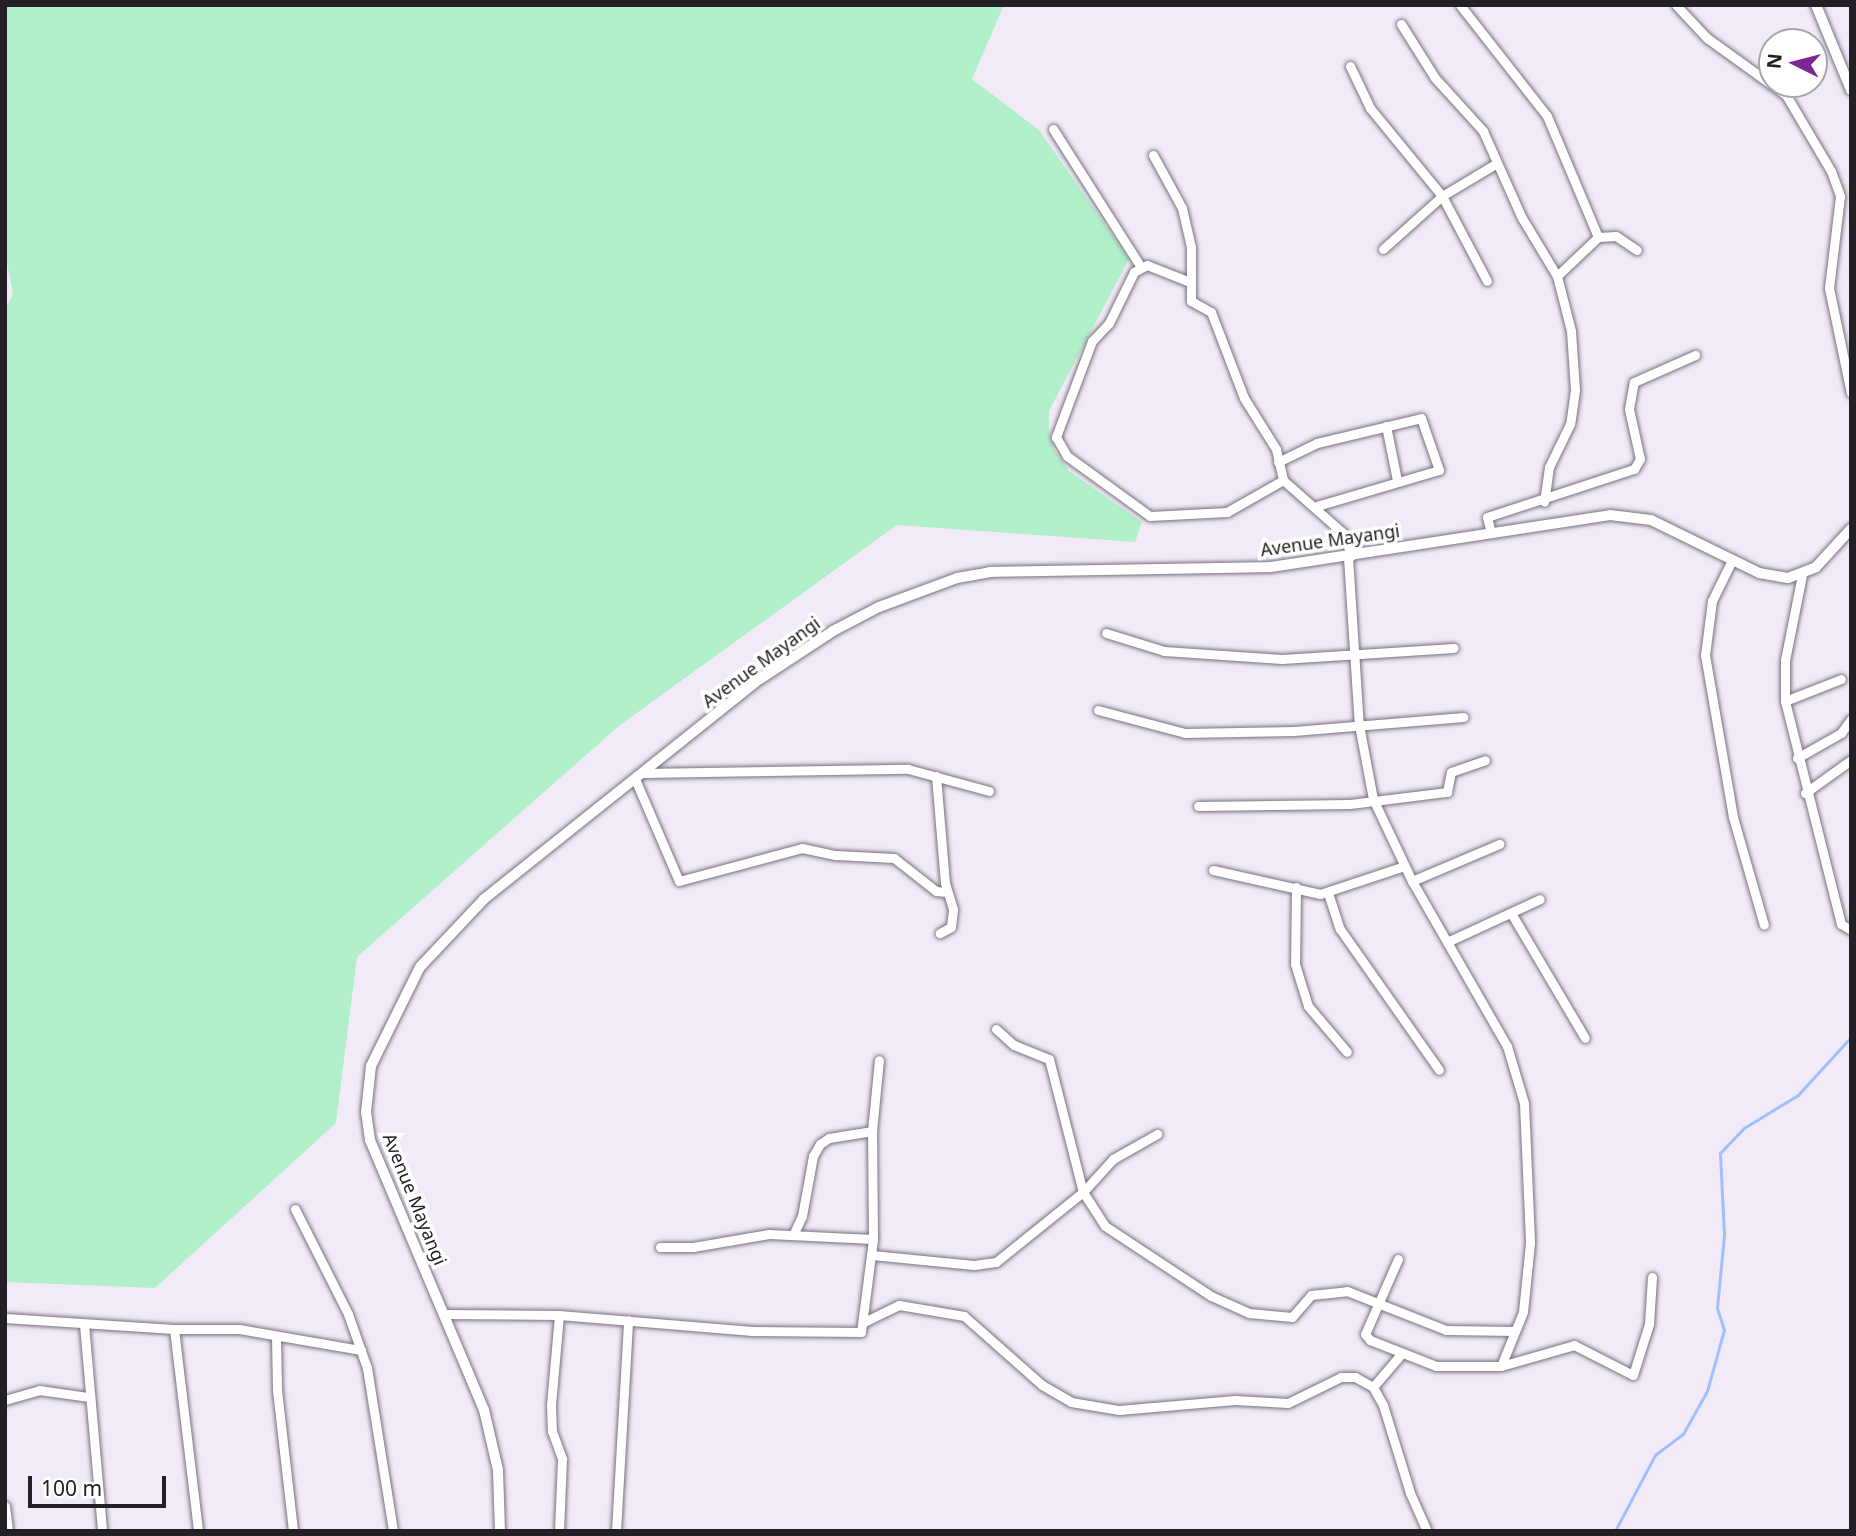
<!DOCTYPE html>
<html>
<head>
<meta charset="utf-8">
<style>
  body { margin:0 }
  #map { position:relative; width:1856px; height:1536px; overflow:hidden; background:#f3eaf8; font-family:"Noto Sans",sans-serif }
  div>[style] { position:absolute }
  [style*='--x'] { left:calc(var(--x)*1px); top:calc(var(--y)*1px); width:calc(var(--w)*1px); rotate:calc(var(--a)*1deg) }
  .green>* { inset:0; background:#b1efcb }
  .stream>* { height:2.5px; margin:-1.25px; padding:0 1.25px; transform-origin:1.25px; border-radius:1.25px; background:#9ec1fd }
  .roads { filter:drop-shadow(0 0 2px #79717e) drop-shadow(0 0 2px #79717e) }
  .minor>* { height:9px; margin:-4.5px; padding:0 4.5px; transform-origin:4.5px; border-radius:4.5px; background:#fff }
  .tertiary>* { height:10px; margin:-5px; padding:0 5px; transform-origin:5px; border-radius:5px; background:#fff }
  span { translate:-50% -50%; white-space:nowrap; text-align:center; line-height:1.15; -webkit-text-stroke:7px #fff; paint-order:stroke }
  .street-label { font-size:18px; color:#232025 }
  .frame { position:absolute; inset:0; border:7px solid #232025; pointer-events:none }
  .north { position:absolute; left:1758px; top:28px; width:70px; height:70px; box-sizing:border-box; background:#fff; border:2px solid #a7a6a8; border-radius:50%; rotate:276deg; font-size:19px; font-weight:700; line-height:28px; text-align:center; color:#232025 }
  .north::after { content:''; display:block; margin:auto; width:24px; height:32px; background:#7d2694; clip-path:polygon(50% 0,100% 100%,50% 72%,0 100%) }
  .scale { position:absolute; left:28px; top:1476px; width:138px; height:32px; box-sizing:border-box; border:4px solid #232025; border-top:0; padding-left:9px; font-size:21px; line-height:24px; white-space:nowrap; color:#232025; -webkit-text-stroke:5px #fff; paint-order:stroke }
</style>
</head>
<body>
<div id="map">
  <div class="green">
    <div style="clip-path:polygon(5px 5px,1004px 5px,972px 79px,1039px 130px,1129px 259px,1049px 411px,1049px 430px,1054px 450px,1069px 471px,1142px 522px,1135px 542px,897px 525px,620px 725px,357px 957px,336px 1123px,155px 1288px,5px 1282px,5px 309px,13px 294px,5px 253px)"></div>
  </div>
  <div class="stream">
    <div style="--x:1615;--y:1531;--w:86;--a:-62.2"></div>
    <div style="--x:1655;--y:1455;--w:35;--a:-37"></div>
    <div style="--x:1683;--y:1434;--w:49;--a:-60.8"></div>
    <div style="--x:1707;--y:1391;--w:63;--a:-74.4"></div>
    <div style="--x:1724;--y:1330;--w:23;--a:-108"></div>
    <div style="--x:1717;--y:1308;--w:73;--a:-84.5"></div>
    <div style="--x:1724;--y:1235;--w:82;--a:-92.8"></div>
    <div style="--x:1720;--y:1153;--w:35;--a:-46"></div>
    <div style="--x:1744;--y:1128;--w:63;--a:-31.4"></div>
    <div style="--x:1798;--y:1095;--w:79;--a:-47.6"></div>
  </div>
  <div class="roads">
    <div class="minor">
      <div style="--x:1460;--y:5;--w:141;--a:51.9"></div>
      <div style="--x:1547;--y:116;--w:131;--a:67.1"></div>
      <div style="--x:1676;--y:5;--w:45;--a:46.8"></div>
      <div style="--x:1707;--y:38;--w:97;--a:35.8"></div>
      <div style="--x:1786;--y:95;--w:88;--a:59.4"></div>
      <div style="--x:1831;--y:171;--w:27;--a:70"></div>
      <div style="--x:1840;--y:196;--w:93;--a:96.8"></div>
      <div style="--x:1829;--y:288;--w:107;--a:78.2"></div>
      <div style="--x:1401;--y:24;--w:64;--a:57.8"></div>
      <div style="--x:1435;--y:78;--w:72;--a:47.8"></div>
      <div style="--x:1483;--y:131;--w:95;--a:65.9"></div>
      <div style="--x:1522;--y:218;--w:68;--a:58.9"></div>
      <div style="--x:1557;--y:276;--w:57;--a:75.7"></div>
      <div style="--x:1571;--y:331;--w:59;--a:86.1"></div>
      <div style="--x:1575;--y:390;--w:34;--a:98"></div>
      <div style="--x:1570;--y:424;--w:48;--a:116"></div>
      <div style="--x:1549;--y:467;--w:35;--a:98"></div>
      <div style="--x:1350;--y:66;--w:47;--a:64.5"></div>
      <div style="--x:1370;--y:108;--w:114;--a:50.7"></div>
      <div style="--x:1442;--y:196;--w:64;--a:-31"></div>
      <div style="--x:1053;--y:129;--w:164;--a:57.5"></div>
      <div style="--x:1153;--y:155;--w:60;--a:61.3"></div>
      <div style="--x:1182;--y:208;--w:40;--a:77"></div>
      <div style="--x:1191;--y:247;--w:54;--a:90"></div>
      <div style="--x:1191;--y:301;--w:23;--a:29"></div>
      <div style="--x:1211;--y:312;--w:92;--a:69"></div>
      <div style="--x:1244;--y:398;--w:60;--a:57.9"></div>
      <div style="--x:1276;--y:449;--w:32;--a:77"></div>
      <div style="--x:1283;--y:480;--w:81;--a:41.5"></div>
      <div style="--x:1344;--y:534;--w:23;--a:72"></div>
      <div style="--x:1383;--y:249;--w:79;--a:-41.9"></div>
      <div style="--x:1442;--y:196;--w:96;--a:62.1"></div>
      <div style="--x:1557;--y:276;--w:57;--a:-43.6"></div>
      <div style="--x:1598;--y:237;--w:18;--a:-3"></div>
      <div style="--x:1616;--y:236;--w:25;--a:34"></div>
      <div style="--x:1190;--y:282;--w:46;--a:-158.4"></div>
      <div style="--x:1147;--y:265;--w:15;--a:152"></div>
      <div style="--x:1134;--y:272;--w:57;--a:116.1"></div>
      <div style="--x:1109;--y:323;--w:25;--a:133"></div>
      <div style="--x:1092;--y:341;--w:103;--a:110.6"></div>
      <div style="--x:1056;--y:437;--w:22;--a:60"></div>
      <div style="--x:1067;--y:456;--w:102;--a:35.9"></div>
      <div style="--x:1150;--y:516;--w:77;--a:-3"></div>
      <div style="--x:1227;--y:512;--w:64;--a:-29.7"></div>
      <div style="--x:1386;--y:426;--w:55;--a:78.5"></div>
      <div style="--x:1278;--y:462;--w:43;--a:-26"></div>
      <div style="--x:1317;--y:443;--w:107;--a:-13.5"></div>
      <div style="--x:1421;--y:418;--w:55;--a:70.9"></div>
      <div style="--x:1439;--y:470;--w:127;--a:163.6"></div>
      <div style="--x:1491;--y:533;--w:16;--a:-104"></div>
      <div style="--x:1487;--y:517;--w:155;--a:-18.1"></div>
      <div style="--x:1634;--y:469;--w:12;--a:-59"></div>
      <div style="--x:1640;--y:459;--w:51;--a:-102.4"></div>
      <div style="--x:1629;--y:409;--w:27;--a:-80"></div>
      <div style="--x:1634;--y:382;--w:67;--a:-23.9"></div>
      <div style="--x:1348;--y:557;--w:168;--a:86.3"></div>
      <div style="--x:1359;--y:725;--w:75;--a:79.3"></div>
      <div style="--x:1373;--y:799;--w:91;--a:64.6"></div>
      <div style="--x:1412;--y:881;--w:190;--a:60.1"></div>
      <div style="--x:1507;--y:1046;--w:59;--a:73.4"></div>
      <div style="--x:1524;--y:1103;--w:140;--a:87.5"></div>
      <div style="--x:1530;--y:1243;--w:69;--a:95.8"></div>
      <div style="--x:1523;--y:1312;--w:58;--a:112.2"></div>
      <div style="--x:1732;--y:560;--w:46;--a:116"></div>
      <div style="--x:1712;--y:601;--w:54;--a:97.4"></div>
      <div style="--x:1705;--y:655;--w:164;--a:80.2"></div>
      <div style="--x:1733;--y:817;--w:112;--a:74"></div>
      <div style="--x:1802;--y:575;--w:87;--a:101.3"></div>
      <div style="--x:1785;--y:660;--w:41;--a:90"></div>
      <div style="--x:1785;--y:701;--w:230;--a:75.9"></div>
      <div style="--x:1841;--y:924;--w:12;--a:31"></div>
      <div style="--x:1106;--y:633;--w:61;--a:17.2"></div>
      <div style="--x:1164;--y:651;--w:118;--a:3.9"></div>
      <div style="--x:1282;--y:659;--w:172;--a:-3.7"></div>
      <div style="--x:1785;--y:701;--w:60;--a:-21.4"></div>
      <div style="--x:1098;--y:710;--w:90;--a:14.8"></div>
      <div style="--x:1185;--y:733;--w:109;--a:-1.1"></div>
      <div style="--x:1294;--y:731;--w:170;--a:-4.7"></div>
      <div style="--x:1797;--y:758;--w:51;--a:-29.6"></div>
      <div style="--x:1841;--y:733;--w:17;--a:-54"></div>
      <div style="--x:643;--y:773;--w:265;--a:-0.9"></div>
      <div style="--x:908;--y:769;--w:84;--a:15.2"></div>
      <div style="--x:936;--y:776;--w:107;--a:85.2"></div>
      <div style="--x:945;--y:883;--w:28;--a:73"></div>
      <div style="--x:953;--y:910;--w:17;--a:97"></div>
      <div style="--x:951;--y:927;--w:13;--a:151"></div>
      <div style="--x:635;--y:779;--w:111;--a:66.7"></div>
      <div style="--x:679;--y:881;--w:127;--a:-15"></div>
      <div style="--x:802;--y:848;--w:35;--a:12"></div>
      <div style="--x:836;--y:855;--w:58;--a:3"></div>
      <div style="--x:894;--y:858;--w:53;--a:38.2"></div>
      <div style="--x:936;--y:891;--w:10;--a:6"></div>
      <div style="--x:1805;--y:793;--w:57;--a:-35.7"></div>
      <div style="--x:1198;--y:806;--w:152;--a:-0.8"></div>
      <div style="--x:1350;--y:804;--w:98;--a:-7.1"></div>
      <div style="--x:1447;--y:792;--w:20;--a:-79"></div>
      <div style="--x:1451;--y:772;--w:36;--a:-19"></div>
      <div style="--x:1213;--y:870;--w:110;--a:12.6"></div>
      <div style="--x:1320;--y:894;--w:89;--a:-18.4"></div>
      <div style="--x:1412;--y:881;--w:95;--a:-23"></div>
      <div style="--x:1296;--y:887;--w:77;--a:90.7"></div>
      <div style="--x:1295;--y:964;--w:44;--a:72.8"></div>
      <div style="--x:1308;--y:1006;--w:60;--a:49.7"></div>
      <div style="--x:1328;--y:893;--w:38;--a:72"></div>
      <div style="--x:1340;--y:929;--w:172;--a:54.9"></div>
      <div style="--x:1511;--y:913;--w:145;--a:59.4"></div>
      <div style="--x:1447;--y:942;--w:102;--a:-24.8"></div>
      <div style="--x:996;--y:1029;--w:24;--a:42"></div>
      <div style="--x:1014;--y:1045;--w:38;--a:22"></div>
      <div style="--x:1049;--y:1059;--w:137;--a:75.7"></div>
      <div style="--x:1083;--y:1192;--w:40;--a:57.1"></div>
      <div style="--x:1105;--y:1226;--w:127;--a:33.4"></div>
      <div style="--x:1211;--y:1296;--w:42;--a:24.1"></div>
      <div style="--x:1249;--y:1313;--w:43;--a:5.3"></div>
      <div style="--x:1292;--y:1317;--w:29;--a:-49"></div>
      <div style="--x:1311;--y:1295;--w:36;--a:-6"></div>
      <div style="--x:1347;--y:1291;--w:106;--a:21.5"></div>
      <div style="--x:1446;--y:1330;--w:69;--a:0.8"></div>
      <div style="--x:295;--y:1209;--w:118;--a:63.2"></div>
      <div style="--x:348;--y:1314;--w:57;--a:70.6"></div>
      <div style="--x:367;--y:1368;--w:165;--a:80.9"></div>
      <div style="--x:794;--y:1233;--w:19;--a:-65"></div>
      <div style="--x:802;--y:1216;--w:61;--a:-79.6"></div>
      <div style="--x:813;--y:1156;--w:14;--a:-60"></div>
      <div style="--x:820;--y:1144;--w:11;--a:-34"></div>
      <div style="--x:829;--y:1138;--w:44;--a:-9.2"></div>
      <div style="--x:660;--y:1247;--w:33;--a:0"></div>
      <div style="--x:693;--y:1247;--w:77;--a:-9.7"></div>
      <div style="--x:769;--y:1234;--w:104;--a:2.8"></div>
      <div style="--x:872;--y:1255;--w:102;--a:5.6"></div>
      <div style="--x:974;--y:1265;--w:22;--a:-8"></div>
      <div style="--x:996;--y:1262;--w:112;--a:-38.8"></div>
      <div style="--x:1083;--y:1192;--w:45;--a:-47.7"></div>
      <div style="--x:1113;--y:1159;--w:51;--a:-29.6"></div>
      <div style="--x:1398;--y:1259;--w:82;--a:113.7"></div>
      <div style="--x:1365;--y:1334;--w:8;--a:50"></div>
      <div style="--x:1370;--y:1340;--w:71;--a:21.5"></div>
      <div style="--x:1436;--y:1366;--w:65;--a:0"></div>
      <div style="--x:1501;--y:1366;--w:76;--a:-16"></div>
      <div style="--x:1574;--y:1345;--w:66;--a:27"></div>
      <div style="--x:1633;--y:1375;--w:53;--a:-72.6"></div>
      <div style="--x:1649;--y:1324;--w:47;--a:-86.3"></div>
      <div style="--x:443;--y:1314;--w:116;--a:0.5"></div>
      <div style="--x:559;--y:1315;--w:194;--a:4.7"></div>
      <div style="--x:752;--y:1331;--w:109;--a:0.5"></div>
      <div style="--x:861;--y:1332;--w:94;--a:-82.6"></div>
      <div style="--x:873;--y:1239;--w:108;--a:-90.5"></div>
      <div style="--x:872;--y:1131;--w:71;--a:-84.4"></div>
      <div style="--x:559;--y:1315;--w:90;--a:95.1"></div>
      <div style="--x:551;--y:1405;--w:26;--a:88"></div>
      <div style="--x:552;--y:1431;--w:30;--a:70"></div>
      <div style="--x:562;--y:1459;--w:72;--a:92.4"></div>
      <div style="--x:5;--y:1318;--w:169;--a:3.7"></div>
      <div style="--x:174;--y:1329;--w:203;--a:83.2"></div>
      <div style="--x:864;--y:1322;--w:39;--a:-26"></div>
      <div style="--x:899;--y:1305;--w:66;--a:9.6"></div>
      <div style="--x:964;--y:1316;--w:104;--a:41.5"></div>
      <div style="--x:1042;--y:1385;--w:34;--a:30"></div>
      <div style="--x:1071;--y:1402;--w:49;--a:9.5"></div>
      <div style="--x:1119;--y:1410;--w:116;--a:-4.9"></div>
      <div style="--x:1235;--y:1400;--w:53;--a:3.2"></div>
      <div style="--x:1288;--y:1403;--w:59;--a:-26.1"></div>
      <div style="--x:1341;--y:1377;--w:14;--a:0"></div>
      <div style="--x:1355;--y:1377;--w:21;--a:29"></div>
      <div style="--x:1373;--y:1387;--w:21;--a:61"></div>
      <div style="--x:1383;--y:1405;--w:92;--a:72.9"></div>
      <div style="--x:1410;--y:1493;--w:42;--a:65.9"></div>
      <div style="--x:84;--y:1324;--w:208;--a:85"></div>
      <div style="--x:174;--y:1329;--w:65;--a:0"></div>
      <div style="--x:239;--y:1329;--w:124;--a:9.8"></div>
      <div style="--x:276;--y:1337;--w:53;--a:88.9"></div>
      <div style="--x:277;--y:1390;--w:142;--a:83.5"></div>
      <div style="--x:1373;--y:1387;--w:45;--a:-49.5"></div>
      <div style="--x:5;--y:1400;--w:35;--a:-16"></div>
      <div style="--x:39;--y:1390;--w:49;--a:8.1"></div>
      <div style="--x:5;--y:1506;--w:25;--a:83"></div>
      <div style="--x:616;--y:1531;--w:211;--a:-86.7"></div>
    </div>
    <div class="tertiary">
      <div style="--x:1816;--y:5;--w:92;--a:67.6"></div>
      <div style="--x:500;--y:1531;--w:61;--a:-91.9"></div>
      <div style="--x:498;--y:1470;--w:62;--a:-103.1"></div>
      <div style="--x:484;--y:1410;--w:293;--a:-112.9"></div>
      <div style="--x:370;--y:1140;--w:28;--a:-98"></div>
      <div style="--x:366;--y:1112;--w:46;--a:-83.8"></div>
      <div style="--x:371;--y:1066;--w:110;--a:-63.7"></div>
      <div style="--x:420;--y:967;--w:93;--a:-46.7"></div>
      <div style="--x:484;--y:899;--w:353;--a:-38.6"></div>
      <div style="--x:760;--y:679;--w:87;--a:-33.3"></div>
      <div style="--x:833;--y:631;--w:52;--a:-27.6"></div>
      <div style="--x:879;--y:607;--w:83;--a:-20.4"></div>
      <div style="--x:957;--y:578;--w:34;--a:-10"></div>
      <div style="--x:990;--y:572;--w:281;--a:-1"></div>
      <div style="--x:1271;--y:567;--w:343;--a:-8.7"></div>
      <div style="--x:1610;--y:515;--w:41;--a:7"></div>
      <div style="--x:1651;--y:520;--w:120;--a:26.1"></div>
      <div style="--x:1759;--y:573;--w:29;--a:10"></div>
      <div style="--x:1788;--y:578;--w:30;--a:-21"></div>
      <div style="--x:1816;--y:567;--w:52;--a:-47.4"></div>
    </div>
  </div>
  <div class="street-label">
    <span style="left:1330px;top:540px;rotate:-8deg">Avenue Mayangi</span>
    <span style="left:761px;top:662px;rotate:-36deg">Avenue Mayangi</span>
    <span style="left:415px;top:1199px;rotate:68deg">Avenue Mayangi</span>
  </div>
  <div class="frame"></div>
  <div class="north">N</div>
  <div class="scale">100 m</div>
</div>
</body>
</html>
